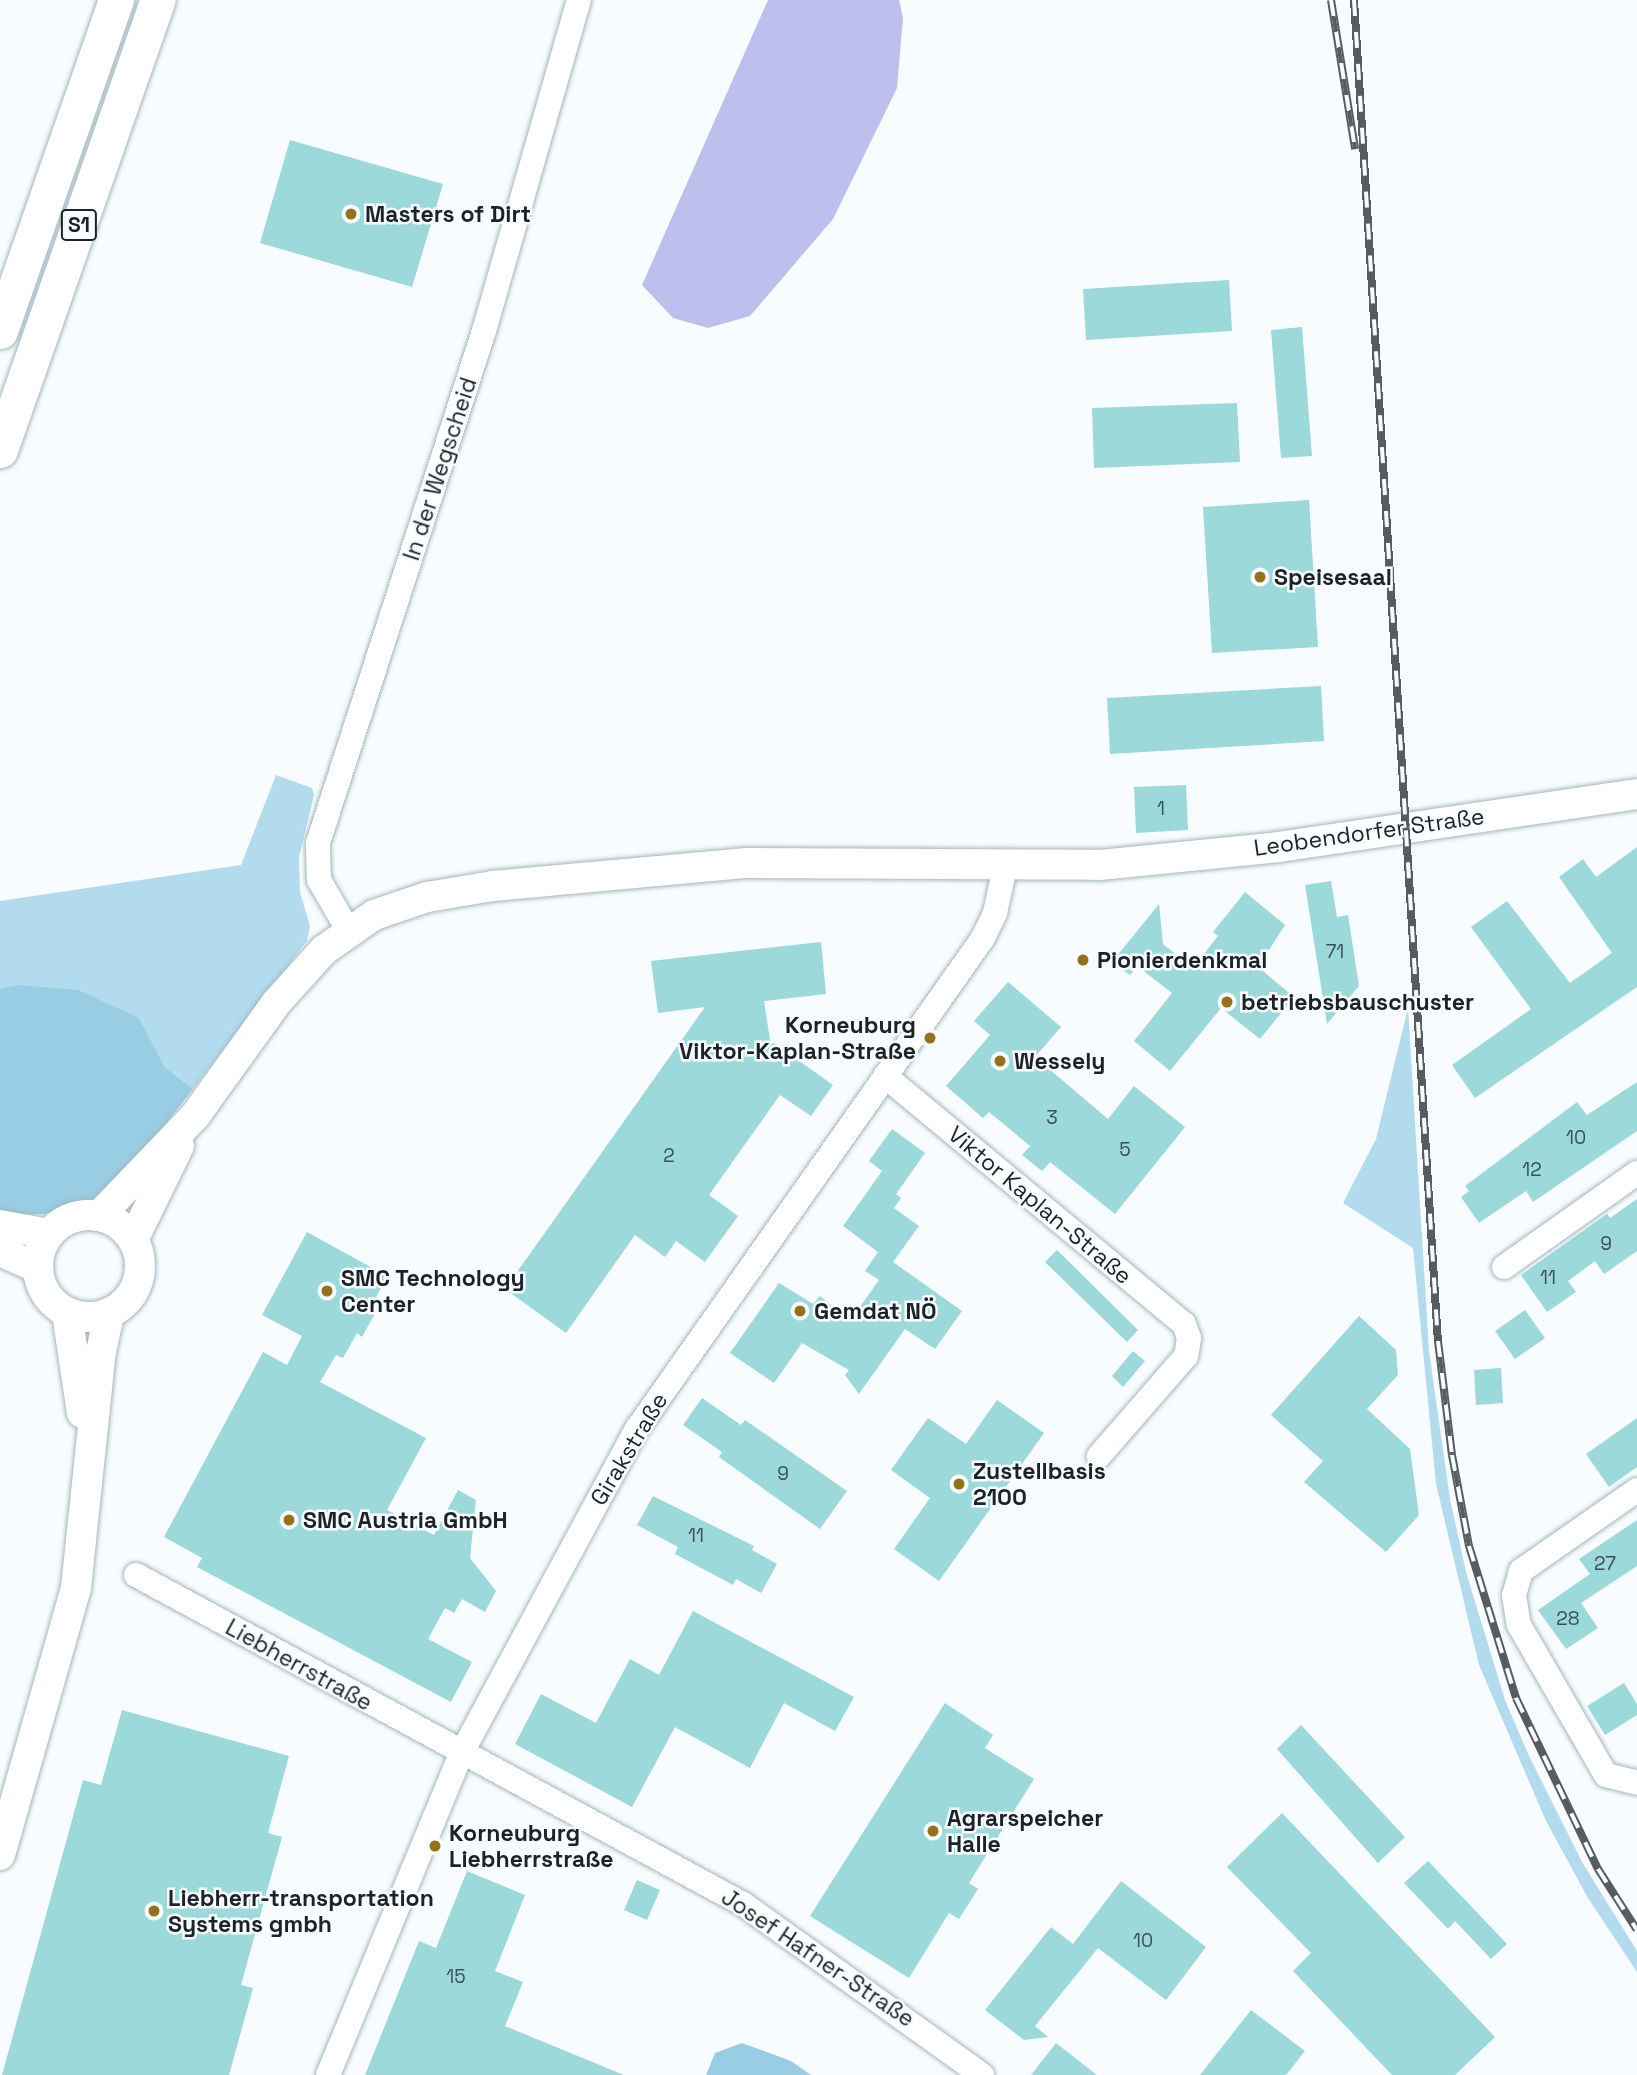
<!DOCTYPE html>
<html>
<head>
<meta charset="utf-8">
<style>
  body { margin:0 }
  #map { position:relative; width:1637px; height:2075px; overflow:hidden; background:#f8fcfe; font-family:"Space Grotesk",sans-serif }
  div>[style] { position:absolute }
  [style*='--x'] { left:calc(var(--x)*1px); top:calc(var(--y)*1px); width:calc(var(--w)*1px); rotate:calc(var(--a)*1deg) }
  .green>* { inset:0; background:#b2dbed }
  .forest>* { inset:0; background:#98cde3 }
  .water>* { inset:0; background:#bdbfec }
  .building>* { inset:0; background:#9bd9db }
  .roads { filter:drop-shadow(0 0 2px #a3b6bf) drop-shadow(0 0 2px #a3b6bf) }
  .minor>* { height:24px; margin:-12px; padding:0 12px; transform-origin:12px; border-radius:12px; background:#fff }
  .major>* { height:30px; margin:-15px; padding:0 15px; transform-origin:15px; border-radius:15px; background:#fff }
  .major>.ring { margin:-15px; padding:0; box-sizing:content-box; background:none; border:30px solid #fff; border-radius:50% }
  .highway>* { height:35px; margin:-17.5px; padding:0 17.5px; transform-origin:17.5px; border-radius:17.5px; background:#fff }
  .rail>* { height:8px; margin-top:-4px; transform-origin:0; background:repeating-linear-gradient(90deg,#f8fcfe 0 16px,#565d5f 0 32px); box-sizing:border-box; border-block:2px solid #565d5f }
  .dots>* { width:19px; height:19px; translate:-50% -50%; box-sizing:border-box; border:4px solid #f8fcfe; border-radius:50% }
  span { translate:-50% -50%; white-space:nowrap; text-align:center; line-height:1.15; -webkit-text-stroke:5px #f8fcfe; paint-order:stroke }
  .number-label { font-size:19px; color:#3c5053 }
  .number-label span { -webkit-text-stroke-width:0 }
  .shield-label span { padding:2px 5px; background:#f8fcfe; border:2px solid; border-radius:5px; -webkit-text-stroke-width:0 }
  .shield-label { font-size:21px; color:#1c2326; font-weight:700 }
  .poi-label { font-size:23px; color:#1c2326; font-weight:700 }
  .left { translate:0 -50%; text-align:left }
  .right { translate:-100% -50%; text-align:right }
  .street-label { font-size:23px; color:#1c2326 }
</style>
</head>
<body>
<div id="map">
  <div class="green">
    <div style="clip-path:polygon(276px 775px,312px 788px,314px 795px,299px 857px,300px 892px,310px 926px,307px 941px,193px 1089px,165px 1067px,139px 1018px,17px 985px,0 988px,0 901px,241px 865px)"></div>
    <div style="clip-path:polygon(1408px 1008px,1429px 1351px,1450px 1499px,1466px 1572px,1505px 1700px,1529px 1756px,1582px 1862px,1637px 1951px,1637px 1972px,1588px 1898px,1546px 1821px,1479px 1665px,1436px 1484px,1413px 1248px,1343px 1203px,1376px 1139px)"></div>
  </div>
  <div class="forest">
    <div style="clip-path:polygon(17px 985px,78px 990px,139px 1018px,165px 1067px,193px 1089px,121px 1181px,98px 1200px,77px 1202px,45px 1214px,0 1215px,0 988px)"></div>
    <div style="clip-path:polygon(742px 2043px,791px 2061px,811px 2075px,706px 2075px,715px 2053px)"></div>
  </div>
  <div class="water">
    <div style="clip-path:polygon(768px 0,899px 0,903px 18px,897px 88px,833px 219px,750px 316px,708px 328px,673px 318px,642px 285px)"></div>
  </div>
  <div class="building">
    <div style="clip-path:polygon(290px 140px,443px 184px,412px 287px,260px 243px)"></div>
    <div style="clip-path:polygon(1229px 280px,1232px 331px,1086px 340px,1083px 289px)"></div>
    <div style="clip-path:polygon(1302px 327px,1312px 456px,1281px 458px,1271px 330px)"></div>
    <div style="clip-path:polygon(1237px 403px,1240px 462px,1094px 468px,1092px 408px)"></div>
    <div style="clip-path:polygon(1309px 500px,1318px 647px,1212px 653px,1203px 507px)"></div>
    <div style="clip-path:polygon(1321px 686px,1324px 741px,1110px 754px,1107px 698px)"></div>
    <div style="clip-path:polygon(1186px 785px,1188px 830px,1136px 833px,1134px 787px)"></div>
    <div style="clip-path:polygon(1637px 847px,1637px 987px,1475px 1098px,1452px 1065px,1531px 1009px,1471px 927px,1507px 901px,1570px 983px,1612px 953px,1559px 877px,1583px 859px,1596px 877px)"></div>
    <div style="clip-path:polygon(1331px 881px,1337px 917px,1348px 915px,1359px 986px,1327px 1024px,1305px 885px)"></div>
    <div style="clip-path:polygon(1245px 892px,1285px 925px,1258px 967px,1294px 997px,1260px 1039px,1221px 1008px,1170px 1071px,1134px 1041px,1172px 993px,1137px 966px,1130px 975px,1112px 962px,1159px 904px,1163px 944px,1193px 968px,1218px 936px,1213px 932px)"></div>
    <div style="clip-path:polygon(821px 942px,826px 994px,764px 1001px,770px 1040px,833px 1085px,811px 1116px,780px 1095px,709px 1195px,738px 1216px,705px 1262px,676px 1241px,665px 1257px,635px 1235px,566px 1333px,505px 1289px,705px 1007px,658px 1013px,651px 961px)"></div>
    <div style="clip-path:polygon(1008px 982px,1061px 1027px,1035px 1057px,1108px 1119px,1134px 1086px,1185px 1127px,1115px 1214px,1050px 1162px,1042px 1171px,1022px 1155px,1030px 1146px,989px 1112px,983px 1118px,946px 1086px,990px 1035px,974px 1021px)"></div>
    <div style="clip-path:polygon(1637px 1082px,1637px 1131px,1533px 1202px,1526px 1191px,1479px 1223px,1461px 1197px,1469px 1191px,1465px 1186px,1577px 1102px,1587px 1115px)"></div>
    <div style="clip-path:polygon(892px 1129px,925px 1153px,896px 1194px,901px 1198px,894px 1208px,919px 1226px,893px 1262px,962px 1311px,935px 1349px,905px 1329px,859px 1394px,845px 1375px,849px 1370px,802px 1343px,774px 1383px,730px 1353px,779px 1283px,813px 1304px,820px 1296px,850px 1321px,879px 1280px,865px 1271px,878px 1252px,843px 1226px,882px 1171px,869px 1161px)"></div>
    <div style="clip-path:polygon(1637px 1199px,1637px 1251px,1604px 1274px,1595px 1261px,1568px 1281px,1576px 1292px,1547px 1312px,1521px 1275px,1607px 1214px,1610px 1218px)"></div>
    <div style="clip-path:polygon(307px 1232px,387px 1276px,372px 1305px,378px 1308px,362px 1337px,357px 1333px,343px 1358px,336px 1355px,320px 1382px,426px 1438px,387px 1510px,434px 1535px,458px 1490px,476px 1500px,470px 1558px,496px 1591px,485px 1612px,462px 1599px,454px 1613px,445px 1608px,428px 1639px,472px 1662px,451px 1702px,197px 1567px,202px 1558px,164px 1537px,263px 1352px,287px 1365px,302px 1336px,262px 1315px)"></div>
    <div style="clip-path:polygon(1057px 1250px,1138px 1330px,1127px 1342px,1045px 1262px)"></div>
    <div style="clip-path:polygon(1525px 1310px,1545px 1338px,1515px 1359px,1495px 1331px)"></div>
    <div style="clip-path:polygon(1359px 1316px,1396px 1350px,1398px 1375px,1367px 1409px,1410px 1449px,1419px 1515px,1386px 1552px,1304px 1482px,1323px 1461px,1271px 1415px)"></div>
    <div style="clip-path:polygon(1133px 1351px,1145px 1361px,1123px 1387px,1112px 1376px)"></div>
    <div style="clip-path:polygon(1501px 1368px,1503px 1403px,1476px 1405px,1474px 1370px)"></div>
    <div style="clip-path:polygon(702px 1398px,741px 1425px,745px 1420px,847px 1491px,820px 1529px,719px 1457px,722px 1452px,683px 1425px)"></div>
    <div style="clip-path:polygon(997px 1400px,1044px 1433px,939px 1581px,894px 1549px,930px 1498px,891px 1470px,928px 1418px,966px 1444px)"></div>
    <div style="clip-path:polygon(1637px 1418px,1637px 1467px,1609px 1487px,1586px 1454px)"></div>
    <div style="clip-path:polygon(653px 1496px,754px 1546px,752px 1550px,777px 1564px,761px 1593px,736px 1579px,733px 1585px,675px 1554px,678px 1547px,637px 1525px)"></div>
    <div style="clip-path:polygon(1637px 1520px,1637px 1566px,1581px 1603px,1598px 1628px,1566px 1649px,1538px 1610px,1590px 1574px,1579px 1559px)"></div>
    <div style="clip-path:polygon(693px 1611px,854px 1697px,835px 1731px,784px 1703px,750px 1768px,675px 1727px,632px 1807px,515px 1744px,541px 1694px,596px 1723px,630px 1659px,659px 1675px)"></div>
    <div style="clip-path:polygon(1624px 1683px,1637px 1704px,1637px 1715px,1605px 1735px,1587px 1706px)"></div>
    <div style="clip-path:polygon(945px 1703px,993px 1735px,985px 1748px,1034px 1779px,969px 1883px,978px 1889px,959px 1919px,949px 1913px,909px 1978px,810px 1916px)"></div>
    <div style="clip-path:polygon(122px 1710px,289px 1756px,268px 1833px,282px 1837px,241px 1985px,253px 1988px,229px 2075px,2px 2075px,83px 1780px,101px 1785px)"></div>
    <div style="clip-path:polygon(1301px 1725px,1405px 1837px,1378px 1863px,1277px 1749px)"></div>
    <div style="clip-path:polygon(1282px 1813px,1495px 2037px,1455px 2075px,1392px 2075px,1293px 1971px,1311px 1953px,1227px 1867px)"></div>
    <div style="clip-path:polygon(1428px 1861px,1507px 1944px,1491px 1959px,1455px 1921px,1448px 1929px,1404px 1883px)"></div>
    <div style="clip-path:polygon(467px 1871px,525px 1895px,495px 1971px,523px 1982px,505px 2026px,624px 2075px,365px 2075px,419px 1941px,436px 1948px)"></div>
    <div style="clip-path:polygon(637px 1880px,660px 1890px,647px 1920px,624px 1910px)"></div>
    <div style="clip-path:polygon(1121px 1881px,1206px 1947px,1166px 2000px,1098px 1948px,1035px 2026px,1048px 2037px,1024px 2040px,985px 2010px,1051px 1927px,1073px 1944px)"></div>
    <div style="clip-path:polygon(1251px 2010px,1305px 2051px,1286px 2075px,1200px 2075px)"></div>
    <div style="clip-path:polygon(1056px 2043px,1097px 2075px,1031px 2075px)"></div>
  </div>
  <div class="roads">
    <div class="minor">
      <div style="--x:348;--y:930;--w:58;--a:-120.1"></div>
      <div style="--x:319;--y:880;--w:37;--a:-92"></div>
      <div style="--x:318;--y:843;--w:538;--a:-72.04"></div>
      <div style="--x:484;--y:331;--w:344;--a:-74"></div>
      <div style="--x:885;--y:1076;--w:388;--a:39.7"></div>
      <div style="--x:1184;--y:1324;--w:15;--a:70"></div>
      <div style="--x:1189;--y:1338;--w:18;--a:99"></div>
      <div style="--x:1186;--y:1356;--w:133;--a:131"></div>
      <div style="--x:1504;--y:1267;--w:163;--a:-35.3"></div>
      <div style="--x:1637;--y:1490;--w:141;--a:145.1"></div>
      <div style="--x:1521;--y:1571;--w:25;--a:106"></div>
      <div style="--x:1514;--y:1595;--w:30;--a:81"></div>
      <div style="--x:1519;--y:1625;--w:173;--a:59.9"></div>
      <div style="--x:1606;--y:1775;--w:32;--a:14"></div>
      <div style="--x:136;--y:1575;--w:690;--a:28.46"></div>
      <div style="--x:743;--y:1904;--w:294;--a:35.6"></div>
      <div style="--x:328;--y:2075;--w:347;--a:-67.5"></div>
      <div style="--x:461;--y:1754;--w:370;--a:-61.6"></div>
      <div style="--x:637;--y:1429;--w:601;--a:-54.83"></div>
      <div style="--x:983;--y:938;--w:28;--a:-64"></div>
      <div style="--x:995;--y:913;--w:47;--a:-77.7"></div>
    </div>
    <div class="major">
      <div class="ring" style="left:38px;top:1215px;width:72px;height:72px"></div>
      <div style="--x:99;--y:1216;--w:139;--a:-46.2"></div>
      <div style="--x:195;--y:1116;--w:140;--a:-54.3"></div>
      <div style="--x:277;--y:1002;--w:70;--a:-47.9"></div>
      <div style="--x:324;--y:950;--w:61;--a:-35"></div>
      <div style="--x:374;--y:915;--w:56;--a:-18.8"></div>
      <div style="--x:427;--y:897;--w:67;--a:-9.5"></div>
      <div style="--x:493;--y:886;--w:255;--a:-5.2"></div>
      <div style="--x:747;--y:863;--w:353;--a:0.3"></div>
      <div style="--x:1100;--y:865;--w:180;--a:-5.7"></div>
      <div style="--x:1279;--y:847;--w:362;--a:-8.4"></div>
      <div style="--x:0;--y:1225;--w:50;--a:10.4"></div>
      <div style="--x:133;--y:1240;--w:105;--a:-63.9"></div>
      <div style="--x:0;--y:1251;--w:42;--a:24.1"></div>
      <div style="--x:67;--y:1313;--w:101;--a:81.5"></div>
      <div style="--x:0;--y:1855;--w:278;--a:-74.1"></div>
      <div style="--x:76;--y:1588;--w:237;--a:-84"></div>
      <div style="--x:101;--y:1352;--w:40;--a:-78"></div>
    </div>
    <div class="highway">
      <div style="--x:0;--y:331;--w:351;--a:-70.7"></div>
      <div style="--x:0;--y:450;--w:477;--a:-70.7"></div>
    </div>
  </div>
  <div class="rail">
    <div style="--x:1331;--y:0;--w:151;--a:80.8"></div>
    <div style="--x:1354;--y:0;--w:1344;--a:86.42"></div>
    <div style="--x:1438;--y:1341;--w:115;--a:83"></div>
    <div style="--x:1452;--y:1455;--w:93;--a:79.4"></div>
    <div style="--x:1469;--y:1546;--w:159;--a:72.8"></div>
    <div style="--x:1516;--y:1698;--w:190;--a:64.4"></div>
    <div style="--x:1598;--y:1869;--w:72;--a:57.4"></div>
  </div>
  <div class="dots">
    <div style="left:351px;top:214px;background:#95711a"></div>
    <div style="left:1260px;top:577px;background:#95711a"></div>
    <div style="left:1083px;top:960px;background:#95711a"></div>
    <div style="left:1227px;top:1002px;background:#95711a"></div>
    <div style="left:930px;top:1038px;background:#95711a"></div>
    <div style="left:1000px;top:1061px;background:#95711a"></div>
    <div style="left:327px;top:1291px;background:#95711a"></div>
    <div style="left:800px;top:1311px;background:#95711a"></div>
    <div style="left:959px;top:1484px;background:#95711a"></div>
    <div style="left:289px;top:1520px;background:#95711a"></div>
    <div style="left:933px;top:1831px;background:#95711a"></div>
    <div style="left:435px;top:1846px;background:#95711a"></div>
    <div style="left:154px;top:1911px;background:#95711a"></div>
  </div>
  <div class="number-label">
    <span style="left:1161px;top:809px">1</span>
    <span style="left:1335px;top:952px">71</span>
    <span style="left:1052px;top:1118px">3</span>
    <span style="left:1576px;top:1138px">10</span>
    <span style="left:1125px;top:1150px">5</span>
    <span style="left:669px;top:1156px">2</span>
    <span style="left:1532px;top:1170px">12</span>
    <span style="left:1606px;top:1244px">9</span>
    <span style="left:1548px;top:1278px">11</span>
    <span style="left:783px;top:1474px">9</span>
    <span style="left:696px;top:1536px">11</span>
    <span style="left:1605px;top:1564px">27</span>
    <span style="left:1568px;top:1619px">28</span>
    <span style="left:1143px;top:1941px">10</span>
    <span style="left:456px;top:1977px">15</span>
  </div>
  <div class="shield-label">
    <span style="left:79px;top:225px">S1</span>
  </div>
  <div class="poi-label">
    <span class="left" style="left:365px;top:214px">Masters of Dirt</span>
    <span class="left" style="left:1274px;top:577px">Speisesaal</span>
    <span class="left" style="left:1097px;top:960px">Pionierdenkmal</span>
    <span class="left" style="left:1241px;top:1002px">betriebsbauschuster</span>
    <span class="right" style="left:916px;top:1038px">Korneuburg<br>Viktor-Kaplan-Straße</span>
    <span class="left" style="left:1014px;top:1061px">Wessely</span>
    <span class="left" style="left:341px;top:1291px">SMC Technology<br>Center</span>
    <span class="left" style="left:814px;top:1311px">Gemdat NÖ</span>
    <span class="left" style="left:973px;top:1484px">Zustellbasis<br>2100</span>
    <span class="left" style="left:303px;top:1520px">SMC Austria GmbH</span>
    <span class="left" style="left:947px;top:1831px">Agrarspeicher<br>Halle</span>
    <span class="left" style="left:449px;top:1846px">Korneuburg<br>Liebherrstraße</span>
    <span class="left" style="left:168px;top:1911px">Liebherr-transportation<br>Systems gmbh</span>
  </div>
  <div class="street-label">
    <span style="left:440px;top:469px;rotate:-72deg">In der Wegscheid</span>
    <span style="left:1369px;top:832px;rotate:-8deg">Leobendorfer Straße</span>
    <span style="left:1040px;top:1205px;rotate:40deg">Viktor Kaplan-Straße</span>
    <span style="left:629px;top:1449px;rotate:-59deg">Girakstraße</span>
    <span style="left:299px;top:1665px;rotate:29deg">Liebherrstraße</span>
    <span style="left:818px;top:1958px;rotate:34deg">Josef Hafner-Straße</span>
  </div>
</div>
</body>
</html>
